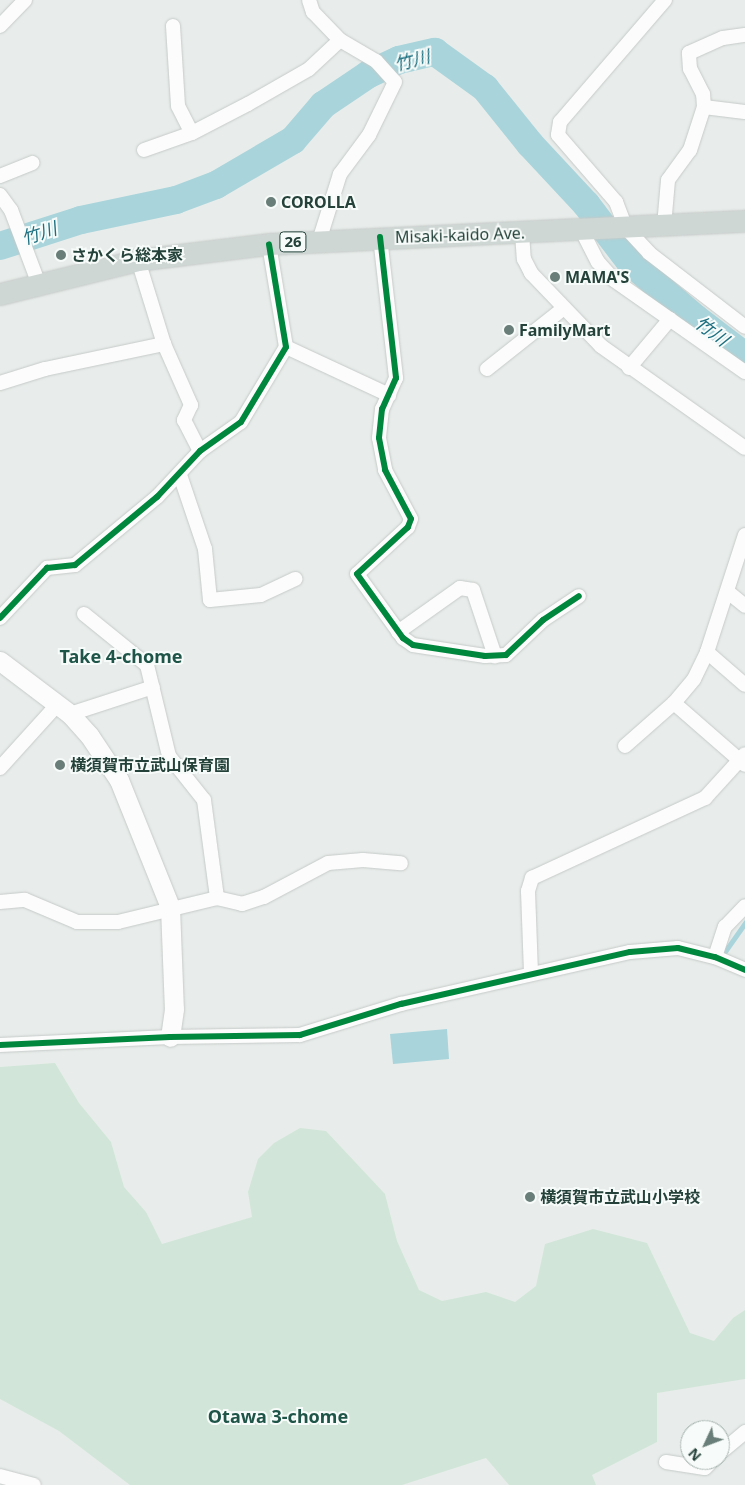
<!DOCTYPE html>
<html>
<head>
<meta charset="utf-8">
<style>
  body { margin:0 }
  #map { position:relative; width:745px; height:1485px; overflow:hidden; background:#e8edeb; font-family:"Noto Sans","Noto Sans JP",sans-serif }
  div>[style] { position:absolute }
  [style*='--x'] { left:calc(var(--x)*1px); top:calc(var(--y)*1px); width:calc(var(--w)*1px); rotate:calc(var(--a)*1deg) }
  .green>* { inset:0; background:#d1e6d8 }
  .water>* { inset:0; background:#a9d4db }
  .stream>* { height:4.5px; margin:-2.25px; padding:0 2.25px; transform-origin:2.25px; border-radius:2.25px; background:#a9d4db }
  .river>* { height:28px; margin:-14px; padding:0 14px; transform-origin:14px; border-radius:14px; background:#a9d4db }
  .roads { filter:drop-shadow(0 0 1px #c5cac8) drop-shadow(0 0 1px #c5cac8) }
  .street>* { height:14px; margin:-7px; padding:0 7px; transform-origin:7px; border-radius:7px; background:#fcfcfc }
  .secondary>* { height:19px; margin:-9.5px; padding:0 9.5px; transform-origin:9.5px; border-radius:9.5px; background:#fcfcfc }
  .primary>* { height:21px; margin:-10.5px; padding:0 10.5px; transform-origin:10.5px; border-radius:10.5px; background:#cfd7d5 }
  .cycleway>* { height:6px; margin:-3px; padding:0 3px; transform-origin:3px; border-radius:3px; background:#00873e }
  .dots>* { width:14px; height:14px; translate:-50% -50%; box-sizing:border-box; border:2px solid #f7fbf9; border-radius:50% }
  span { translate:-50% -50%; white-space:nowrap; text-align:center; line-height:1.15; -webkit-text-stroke:4px #f7fbf9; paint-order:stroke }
  .shield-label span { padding:1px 4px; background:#f7fbf9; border:1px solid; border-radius:4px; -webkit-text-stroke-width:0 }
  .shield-label { font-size:15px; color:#24423a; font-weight:700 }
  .poi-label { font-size:16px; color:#24423a; font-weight:700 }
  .left { translate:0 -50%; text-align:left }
  .street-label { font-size:16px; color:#24423a }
  .water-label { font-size:18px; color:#1c6f80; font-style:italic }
  .neighbourhood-label { font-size:18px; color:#1f5548; font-weight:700 }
  .north { position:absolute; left:680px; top:1420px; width:50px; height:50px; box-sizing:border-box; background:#f7fbf9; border:1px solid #a3b1ad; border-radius:50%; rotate:227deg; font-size:14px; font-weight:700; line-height:20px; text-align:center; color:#24423a }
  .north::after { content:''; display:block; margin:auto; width:18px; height:22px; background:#697e78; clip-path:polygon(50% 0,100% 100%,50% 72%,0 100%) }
</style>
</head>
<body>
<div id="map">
  <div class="green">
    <div style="clip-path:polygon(55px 1063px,79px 1103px,111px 1142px,124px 1187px,146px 1212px,162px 1244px,252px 1217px,248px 1192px,258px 1159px,274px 1143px,300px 1128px,326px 1131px,385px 1194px,397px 1241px,419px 1290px,442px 1301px,486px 1292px,515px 1302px,536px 1286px,545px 1244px,593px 1229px,647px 1243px,690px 1333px,714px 1341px,733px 1318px,745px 1310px,745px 1379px,657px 1393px,657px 1442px,592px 1475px,596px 1485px,509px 1485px,486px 1458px,402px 1485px,130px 1485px,59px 1431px,0 1399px,0 1067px)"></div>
  </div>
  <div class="water">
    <div style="clip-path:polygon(447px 1029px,449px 1059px,393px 1064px,390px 1034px)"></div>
  </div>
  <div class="stream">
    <div style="--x:724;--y:953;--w:37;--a:-55"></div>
  </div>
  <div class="river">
    <div style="--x:0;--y:246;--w:85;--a:-17.8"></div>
    <div style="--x:81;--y:220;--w:97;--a:-11.9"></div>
    <div style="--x:176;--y:200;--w:43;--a:-20.6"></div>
    <div style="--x:216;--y:185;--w:89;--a:-30.3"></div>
    <div style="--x:293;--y:140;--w:46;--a:-49.4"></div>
    <div style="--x:323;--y:105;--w:55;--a:-34"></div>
    <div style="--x:369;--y:74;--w:33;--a:-25"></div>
    <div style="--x:399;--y:60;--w:37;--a:-13"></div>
    <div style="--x:435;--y:52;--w:62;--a:35.8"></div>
    <div style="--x:485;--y:88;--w:72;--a:51.2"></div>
    <div style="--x:530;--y:144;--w:82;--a:47"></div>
    <div style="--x:586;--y:204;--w:73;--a:52.8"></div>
    <div style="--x:630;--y:262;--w:86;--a:40.7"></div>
    <div style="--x:695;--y:318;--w:63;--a:37.2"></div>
  </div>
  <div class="roads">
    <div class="street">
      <div style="--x:309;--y:0;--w:13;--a:72"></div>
      <div style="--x:313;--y:12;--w:39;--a:46"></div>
      <div style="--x:340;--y:40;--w:42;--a:30.3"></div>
      <div style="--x:376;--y:61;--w:28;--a:48"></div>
      <div style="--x:395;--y:82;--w:59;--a:116.1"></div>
      <div style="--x:369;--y:135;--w:49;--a:126.6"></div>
      <div style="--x:340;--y:174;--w:70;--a:107.4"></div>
      <div style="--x:665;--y:0;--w:161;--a:130.7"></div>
      <div style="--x:560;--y:122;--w:13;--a:99"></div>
      <div style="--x:558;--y:135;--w:89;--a:49.1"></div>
      <div style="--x:616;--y:202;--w:28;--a:69"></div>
      <div style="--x:626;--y:228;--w:34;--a:47"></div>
      <div style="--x:649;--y:253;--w:121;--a:37.6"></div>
      <div style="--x:0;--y:26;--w:36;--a:-46"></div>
      <div style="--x:173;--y:26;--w:80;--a:86.4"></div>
      <div style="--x:178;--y:106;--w:30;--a:63"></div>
      <div style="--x:704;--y:107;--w:41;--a:7"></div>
      <div style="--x:144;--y:150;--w:51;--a:-19.5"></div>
      <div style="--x:192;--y:133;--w:63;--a:-27.4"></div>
      <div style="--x:248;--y:104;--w:70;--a:-29.8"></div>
      <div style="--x:309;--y:69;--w:42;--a:-43.1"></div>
      <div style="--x:0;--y:176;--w:35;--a:-22"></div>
      <div style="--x:0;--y:195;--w:19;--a:54"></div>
      <div style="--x:11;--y:210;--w:77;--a:69.4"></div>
      <div style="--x:664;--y:226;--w:46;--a:-85"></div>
      <div style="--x:668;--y:180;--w:37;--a:-54"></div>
      <div style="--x:690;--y:150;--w:45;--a:-72"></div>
      <div style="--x:704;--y:107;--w:13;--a:-94"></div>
      <div style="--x:703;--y:94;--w:28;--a:-117"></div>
      <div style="--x:690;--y:69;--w:16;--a:-94"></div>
      <div style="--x:689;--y:53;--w:37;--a:-24"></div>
      <div style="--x:723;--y:38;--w:22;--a:-8"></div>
      <div style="--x:581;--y:229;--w:37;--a:63"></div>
      <div style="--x:598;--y:262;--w:24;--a:48"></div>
      <div style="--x:614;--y:280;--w:160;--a:35.1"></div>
      <div style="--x:522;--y:233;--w:26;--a:86"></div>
      <div style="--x:524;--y:259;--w:16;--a:63"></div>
      <div style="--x:531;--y:273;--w:101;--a:46.2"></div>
      <div style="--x:601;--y:346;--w:176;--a:35.3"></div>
      <div style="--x:380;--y:237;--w:142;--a:83.5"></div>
      <div style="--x:396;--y:378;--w:34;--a:114"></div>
      <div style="--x:382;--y:409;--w:29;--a:96"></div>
      <div style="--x:379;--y:438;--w:33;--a:79"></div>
      <div style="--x:385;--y:470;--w:55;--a:62"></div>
      <div style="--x:411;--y:519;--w:9;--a:111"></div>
      <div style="--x:408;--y:527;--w:69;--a:137.3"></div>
      <div style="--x:357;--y:574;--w:79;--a:54.3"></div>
      <div style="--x:403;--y:638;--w:12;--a:35"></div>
      <div style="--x:413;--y:645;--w:73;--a:8.7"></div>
      <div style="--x:485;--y:656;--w:21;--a:-3"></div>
      <div style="--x:506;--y:655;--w:51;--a:-43.4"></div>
      <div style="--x:543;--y:620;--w:43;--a:-33.7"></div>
      <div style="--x:138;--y:260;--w:88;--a:72.8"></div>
      <div style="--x:286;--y:347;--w:114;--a:25"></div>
      <div style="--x:629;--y:368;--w:64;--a:-50.1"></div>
      <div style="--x:487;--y:369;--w:98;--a:-38.4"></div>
      <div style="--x:0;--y:383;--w:47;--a:-17.3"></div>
      <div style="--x:45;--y:369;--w:122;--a:-11.9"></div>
      <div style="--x:164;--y:344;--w:67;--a:66.1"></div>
      <div style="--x:191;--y:405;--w:17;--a:115"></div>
      <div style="--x:184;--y:420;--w:35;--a:63"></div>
      <div style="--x:180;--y:475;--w:78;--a:71.3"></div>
      <div style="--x:205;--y:549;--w:51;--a:84.4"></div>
      <div style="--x:210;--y:600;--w:51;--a:-5.6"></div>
      <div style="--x:261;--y:595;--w:38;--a:-25"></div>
      <div style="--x:728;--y:592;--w:22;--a:39"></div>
      <div style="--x:84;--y:614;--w:81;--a:39"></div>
      <div style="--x:147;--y:665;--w:94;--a:76.4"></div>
      <div style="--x:169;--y:756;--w:56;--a:51.5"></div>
      <div style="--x:204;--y:800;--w:99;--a:82.4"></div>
      <div style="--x:0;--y:618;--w:69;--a:-46.8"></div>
      <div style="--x:47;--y:568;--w:28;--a:-6"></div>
      <div style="--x:75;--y:565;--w:107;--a:-39.7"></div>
      <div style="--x:157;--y:497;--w:63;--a:-46.9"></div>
      <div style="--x:200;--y:451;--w:50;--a:-35.3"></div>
      <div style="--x:241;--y:422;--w:87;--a:-59"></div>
      <div style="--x:286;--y:347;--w:104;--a:-99.4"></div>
      <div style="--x:398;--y:632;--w:76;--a:-35.4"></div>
      <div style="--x:460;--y:588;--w:13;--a:9"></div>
      <div style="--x:473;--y:590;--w:70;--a:71.6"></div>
      <div style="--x:707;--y:652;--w:50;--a:41"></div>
      <div style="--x:674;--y:703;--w:31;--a:-50"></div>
      <div style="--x:694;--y:679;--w:30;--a:-64"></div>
      <div style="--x:707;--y:652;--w:123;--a:-72"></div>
      <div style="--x:70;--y:714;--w:87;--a:-18"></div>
      <div style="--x:625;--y:746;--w:65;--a:-41.3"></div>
      <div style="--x:674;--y:703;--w:94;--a:41.1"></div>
      <div style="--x:0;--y:768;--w:85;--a:-47.9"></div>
      <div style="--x:0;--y:902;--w:25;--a:-5"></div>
      <div style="--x:25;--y:900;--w:56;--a:22.9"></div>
      <div style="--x:77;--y:922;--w:41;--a:0"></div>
      <div style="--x:118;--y:922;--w:102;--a:-13.6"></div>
      <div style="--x:217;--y:898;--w:26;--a:13"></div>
      <div style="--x:242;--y:904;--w:23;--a:-18"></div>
      <div style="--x:264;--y:897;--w:72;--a:-28"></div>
      <div style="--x:328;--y:863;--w:35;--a:-5"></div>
      <div style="--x:363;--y:860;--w:38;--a:5"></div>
      <div style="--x:715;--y:957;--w:32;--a:-72"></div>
      <div style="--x:725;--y:927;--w:29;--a:-46"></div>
      <div style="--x:531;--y:973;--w:82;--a:-92.1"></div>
      <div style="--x:528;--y:891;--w:14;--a:-73"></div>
      <div style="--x:532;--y:878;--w:191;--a:-24.8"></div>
      <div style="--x:705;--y:798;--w:59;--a:-47.7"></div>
      <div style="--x:0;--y:1045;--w:170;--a:-2.7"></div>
      <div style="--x:170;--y:1037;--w:130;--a:-0.9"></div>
      <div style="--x:300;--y:1035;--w:106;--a:-17.1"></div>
      <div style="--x:401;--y:1004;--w:235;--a:-12.8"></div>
      <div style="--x:630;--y:952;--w:48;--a:-4.8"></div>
      <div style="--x:678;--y:948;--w:38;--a:14"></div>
      <div style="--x:715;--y:957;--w:33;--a:23"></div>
      <div style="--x:720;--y:1453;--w:33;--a:-40"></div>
      <div style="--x:666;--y:1462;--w:39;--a:9"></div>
      <div style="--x:705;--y:1468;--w:11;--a:-45"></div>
      <div style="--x:0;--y:1476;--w:35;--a:15"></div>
    </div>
    <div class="secondary">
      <div style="--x:0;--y:661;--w:88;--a:37.1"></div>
      <div style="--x:70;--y:714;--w:28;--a:48"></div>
      <div style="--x:89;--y:735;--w:54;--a:56.3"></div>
      <div style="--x:119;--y:780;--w:137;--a:68.1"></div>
      <div style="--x:170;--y:907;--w:102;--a:87.8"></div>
      <div style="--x:174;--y:1009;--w:28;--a:98"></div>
    </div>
    <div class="primary">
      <div style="--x:0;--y:294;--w:142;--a:-13.8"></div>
      <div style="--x:138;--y:260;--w:132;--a:-7"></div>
      <div style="--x:269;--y:244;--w:477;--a:-2.8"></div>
    </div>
  </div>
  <div class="cycleway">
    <div style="--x:380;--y:237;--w:142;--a:83.5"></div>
    <div style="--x:396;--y:378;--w:34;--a:114"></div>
    <div style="--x:382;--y:409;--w:29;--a:96"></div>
    <div style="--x:379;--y:438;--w:33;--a:79"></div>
    <div style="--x:385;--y:470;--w:55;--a:62"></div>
    <div style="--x:411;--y:519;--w:9;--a:111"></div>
    <div style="--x:408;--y:527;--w:69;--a:137.3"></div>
    <div style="--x:357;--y:574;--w:79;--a:54.3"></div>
    <div style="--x:403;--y:638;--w:12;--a:35"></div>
    <div style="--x:413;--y:645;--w:73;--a:8.7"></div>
    <div style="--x:485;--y:656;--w:21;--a:-3"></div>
    <div style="--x:506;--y:655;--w:51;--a:-43.4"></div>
    <div style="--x:543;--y:620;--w:43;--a:-33.7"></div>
    <div style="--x:0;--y:618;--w:69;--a:-46.8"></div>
    <div style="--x:47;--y:568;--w:28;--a:-6"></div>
    <div style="--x:75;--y:565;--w:107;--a:-39.7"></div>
    <div style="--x:157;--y:497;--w:63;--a:-46.9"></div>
    <div style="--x:200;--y:451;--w:50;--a:-35.3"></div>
    <div style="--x:241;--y:422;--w:87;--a:-59"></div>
    <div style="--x:286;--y:347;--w:104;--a:-99.4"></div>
    <div style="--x:0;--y:1045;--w:170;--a:-2.7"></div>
    <div style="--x:170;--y:1037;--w:130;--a:-0.9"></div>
    <div style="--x:300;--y:1035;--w:106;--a:-17.1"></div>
    <div style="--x:401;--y:1004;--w:235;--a:-12.8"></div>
    <div style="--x:630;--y:952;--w:48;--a:-4.8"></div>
    <div style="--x:678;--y:948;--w:38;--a:14"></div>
    <div style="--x:715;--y:957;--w:33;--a:23"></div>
  </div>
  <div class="dots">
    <div style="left:271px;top:202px;background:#697e78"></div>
    <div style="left:61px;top:255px;background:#697e78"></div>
    <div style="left:555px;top:277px;background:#697e78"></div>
    <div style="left:509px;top:330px;background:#697e78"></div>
    <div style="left:60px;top:765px;background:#697e78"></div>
    <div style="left:530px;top:1197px;background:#697e78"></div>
  </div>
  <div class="shield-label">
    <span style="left:293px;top:242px">26</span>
  </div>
  <div class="poi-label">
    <span class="left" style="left:281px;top:202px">COROLLA</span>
    <span class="left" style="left:71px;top:255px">さかくら総本家</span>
    <span class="left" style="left:565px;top:277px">MAMA'S</span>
    <span class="left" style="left:519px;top:330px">FamilyMart</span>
    <span class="left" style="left:70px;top:765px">横須賀市立武山保育園</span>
    <span class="left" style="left:540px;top:1197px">横須賀市立武山小学校</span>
  </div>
  <div class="street-label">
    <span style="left:460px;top:235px;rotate:-2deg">Misaki-kaido Ave.</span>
  </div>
  <div class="water-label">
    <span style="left:412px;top:60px;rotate:-14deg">竹川</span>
    <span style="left:39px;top:233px;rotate:-18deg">竹川</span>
    <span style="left:712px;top:331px;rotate:37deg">竹川</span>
  </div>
  <div class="neighbourhood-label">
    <span style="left:121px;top:656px">Take 4-chome</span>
    <span style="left:278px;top:1416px">Otawa 3-chome</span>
  </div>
  <div class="north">N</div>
</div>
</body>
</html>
